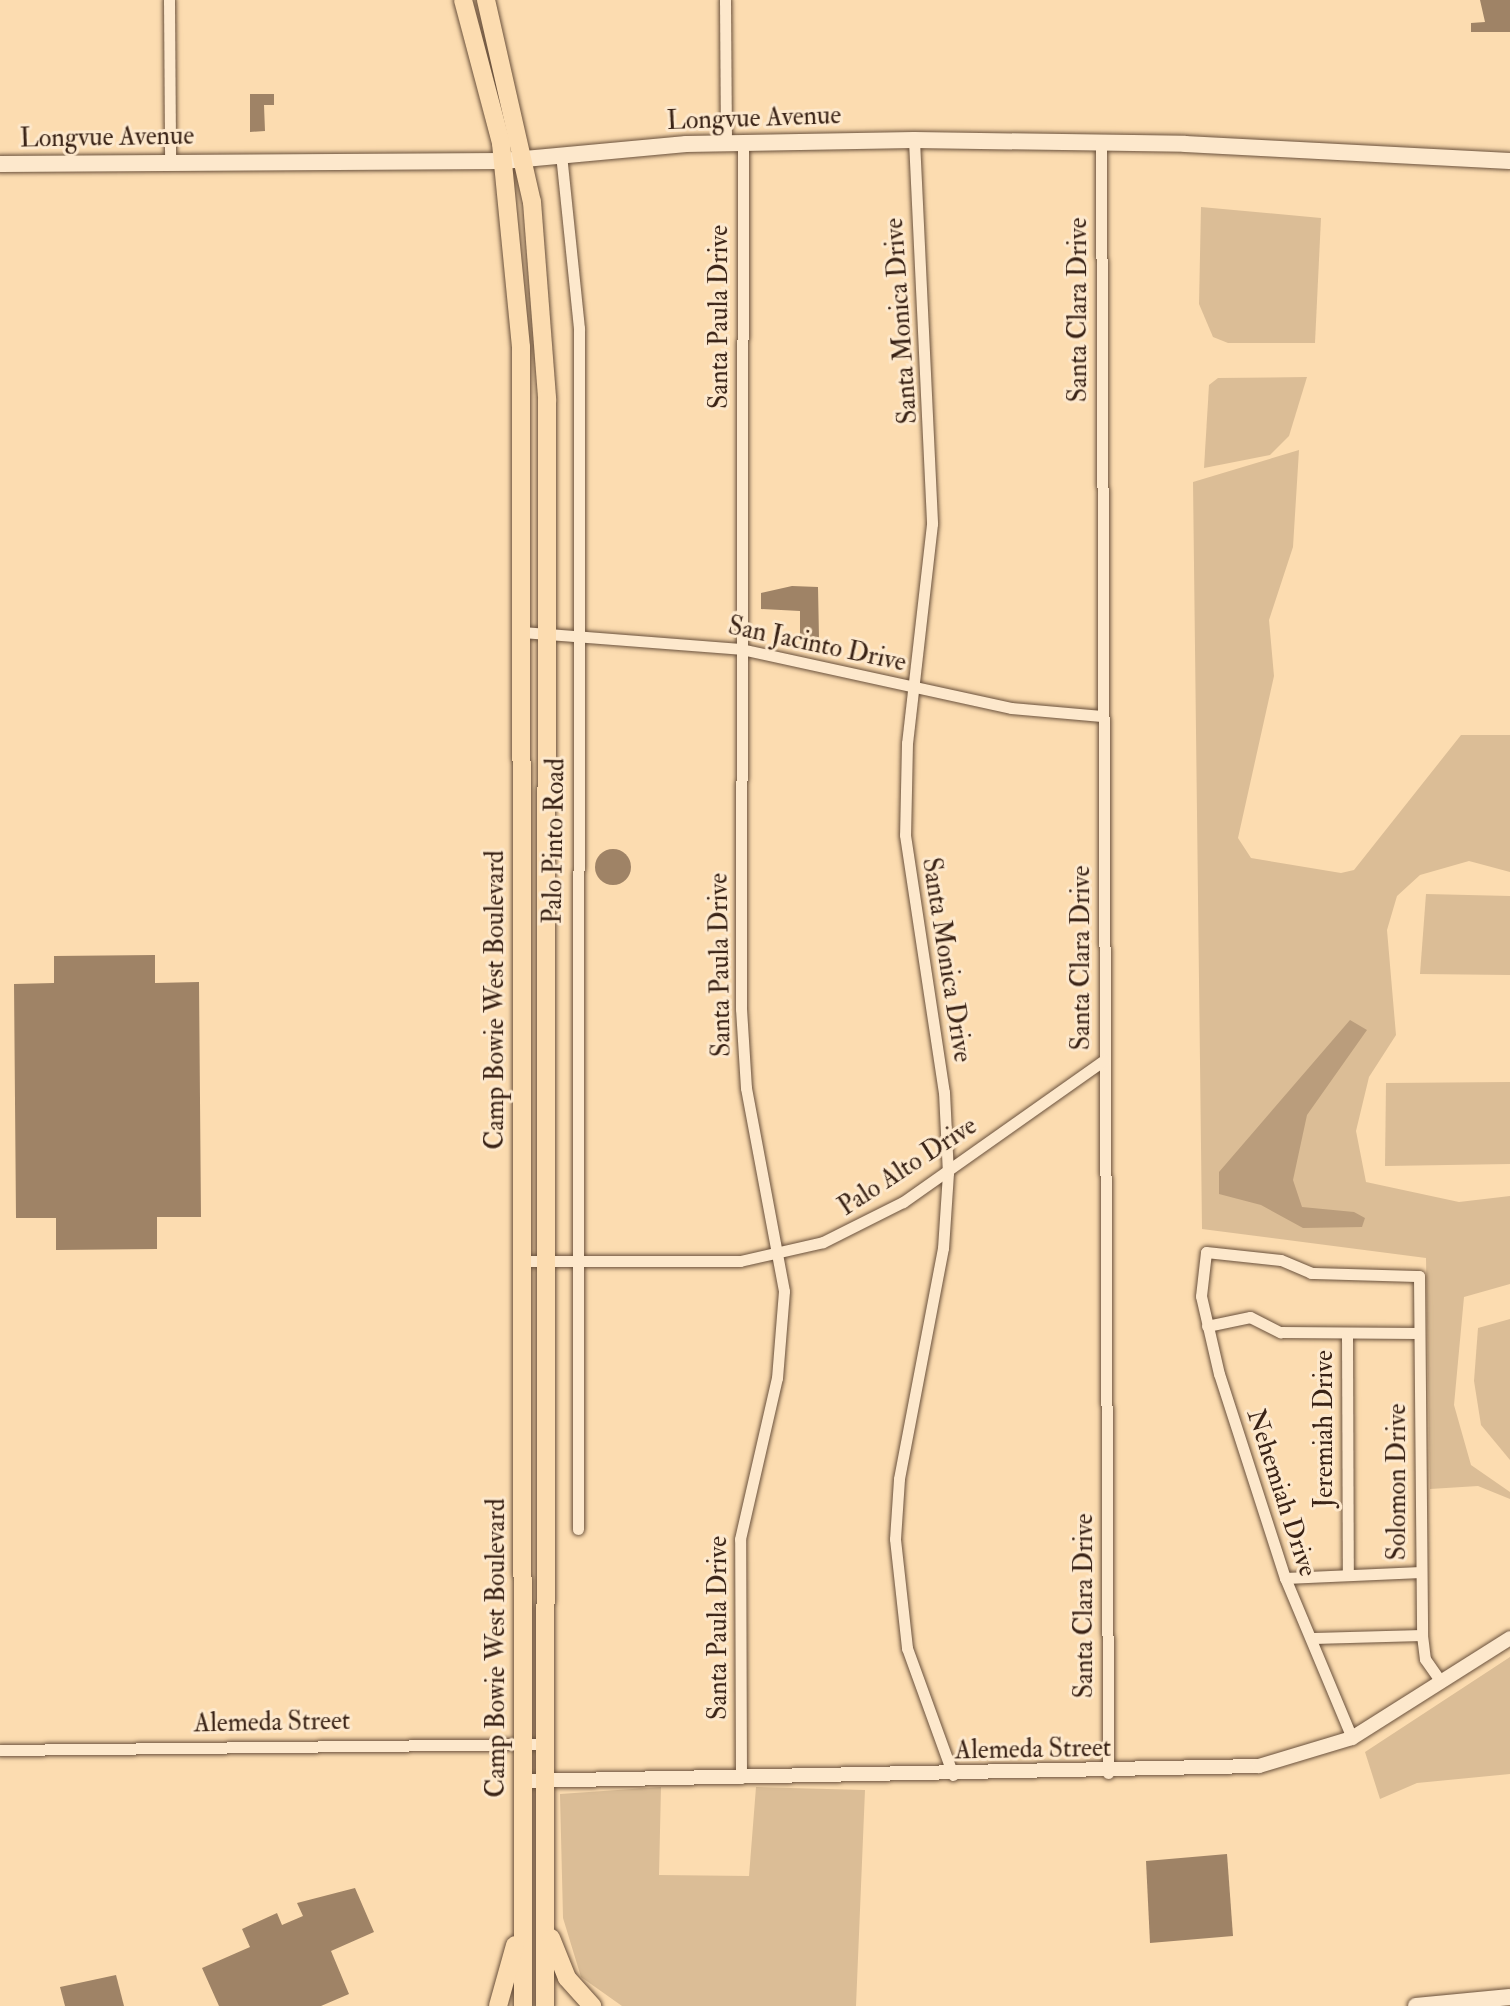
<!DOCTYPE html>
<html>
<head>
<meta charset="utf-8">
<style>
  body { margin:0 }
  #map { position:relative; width:1510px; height:2006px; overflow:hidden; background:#fcdcb0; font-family:"IM FELL Double Pica",serif }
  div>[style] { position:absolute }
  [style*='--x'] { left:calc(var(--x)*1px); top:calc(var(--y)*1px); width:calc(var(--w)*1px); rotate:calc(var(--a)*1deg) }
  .green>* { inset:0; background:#dbbd96 }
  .water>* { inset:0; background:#ba9d7c }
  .building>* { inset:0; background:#9f8366 }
  .round { border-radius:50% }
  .roads { filter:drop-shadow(0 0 2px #6a513c) drop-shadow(0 0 2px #6a513c) }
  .minor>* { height:11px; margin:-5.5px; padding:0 5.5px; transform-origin:5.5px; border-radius:5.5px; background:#fde8cc }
  .tertiary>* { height:14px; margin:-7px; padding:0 7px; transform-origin:7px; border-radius:7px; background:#fde8cc }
  .secondary>* { height:16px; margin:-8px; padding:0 8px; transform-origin:8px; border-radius:8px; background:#fde8cc }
  .primary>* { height:18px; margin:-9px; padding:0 9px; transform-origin:9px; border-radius:9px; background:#fcdcb0 }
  span { translate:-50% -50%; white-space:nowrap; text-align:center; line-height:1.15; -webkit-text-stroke:6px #fde8cc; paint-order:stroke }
  .street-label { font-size:26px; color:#3a2316 }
</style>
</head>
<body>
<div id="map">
  <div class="green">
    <div style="clip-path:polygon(1201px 207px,1321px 218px,1315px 343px,1228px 343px,1213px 337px,1199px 304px)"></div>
    <div style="clip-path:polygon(1307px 377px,1289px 436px,1270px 455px,1204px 468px,1209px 385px,1218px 378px)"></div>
    <div style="clip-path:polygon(1299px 450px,1293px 547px,1269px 620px,1274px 676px,1238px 838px,1251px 858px,1341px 873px,1354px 870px,1461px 735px,1510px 735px,1510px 872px,1469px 861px,1420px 875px,1397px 896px,1387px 930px,1396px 1035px,1369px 1077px,1356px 1131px,1366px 1182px,1459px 1202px,1510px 1196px,1510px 1284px,1464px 1297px,1454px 1405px,1471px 1465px,1510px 1492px,1510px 1499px,1478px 1486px,1430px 1489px,1426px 1258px,1202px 1229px,1193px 482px)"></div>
    <div style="clip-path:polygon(1426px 894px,1510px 896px,1510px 975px,1420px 974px)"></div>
    <div style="clip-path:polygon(1510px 1082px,1510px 1164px,1385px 1166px,1386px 1083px)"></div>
    <div style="clip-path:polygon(1510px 1319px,1510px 1460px,1481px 1425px,1474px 1381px,1478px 1328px)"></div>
    <div style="clip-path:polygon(1510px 1657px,1510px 1774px,1417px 1783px,1380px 1799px,1365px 1752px)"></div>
    <div style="clip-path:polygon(661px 1787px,659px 1875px,749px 1876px,756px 1787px,865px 1790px,856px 2006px,622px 2006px,581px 1977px,563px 1918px,560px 1794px)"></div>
  </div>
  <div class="water">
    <div style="clip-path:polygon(1350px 1020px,1367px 1030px,1307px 1115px,1293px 1180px,1302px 1207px,1354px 1212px,1365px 1218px,1362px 1227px,1303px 1228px,1261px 1205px,1219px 1194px,1219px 1172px)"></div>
  </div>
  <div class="building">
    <div style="clip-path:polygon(1480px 0,1510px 0,1510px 32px,1471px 32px,1471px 23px,1485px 22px)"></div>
    <div style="clip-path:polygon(250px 94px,274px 94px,274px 105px,264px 105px,265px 131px,250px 132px)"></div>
    <div style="clip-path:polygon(792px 586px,818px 587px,819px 638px,800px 638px,800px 611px,761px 609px,761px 593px)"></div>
    <div class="round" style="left:595px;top:849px;width:36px;height:36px"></div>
    <div style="clip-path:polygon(155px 955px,155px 983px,199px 982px,201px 1217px,157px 1217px,157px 1249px,56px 1250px,56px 1218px,16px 1218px,14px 984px,54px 983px,54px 956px)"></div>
    <div style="clip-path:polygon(1227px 1854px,1233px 1936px,1150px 1943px,1146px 1861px)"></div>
    <div style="clip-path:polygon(355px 1888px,374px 1932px,331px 1951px,349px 1994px,321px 2006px,219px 2006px,202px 1968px,250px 1947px,242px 1929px,277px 1913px,282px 1925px,303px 1916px,297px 1903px)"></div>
    <div style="clip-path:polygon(116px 1975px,124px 2006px,65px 2006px,60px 1987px)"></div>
  </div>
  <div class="roads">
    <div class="minor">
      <div style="--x:169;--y:0;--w:161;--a:89.6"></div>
      <div style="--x:725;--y:0;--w:142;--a:89.6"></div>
      <div style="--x:914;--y:140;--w:384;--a:87.3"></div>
      <div style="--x:932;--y:524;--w:220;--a:96.5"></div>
      <div style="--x:907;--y:743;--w:92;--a:91.2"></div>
      <div style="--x:905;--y:835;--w:260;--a:81.4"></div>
      <div style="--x:944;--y:1092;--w:81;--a:87.2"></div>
      <div style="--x:948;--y:1173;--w:75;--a:93.8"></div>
      <div style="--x:943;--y:1248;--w:235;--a:100.8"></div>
      <div style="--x:899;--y:1479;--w:60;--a:93.8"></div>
      <div style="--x:895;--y:1539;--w:110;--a:83.7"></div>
      <div style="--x:907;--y:1648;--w:135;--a:70.1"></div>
      <div style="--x:1101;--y:142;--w:1631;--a:89.75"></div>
      <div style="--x:561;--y:154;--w:175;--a:84.1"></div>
      <div style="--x:579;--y:328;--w:1201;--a:90.05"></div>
      <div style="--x:521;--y:632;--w:221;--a:4.4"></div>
      <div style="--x:741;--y:649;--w:276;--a:12.3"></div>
      <div style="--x:1011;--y:708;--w:91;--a:5"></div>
      <div style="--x:523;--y:1261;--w:217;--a:0"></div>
      <div style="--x:740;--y:1261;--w:85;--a:-12.9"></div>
      <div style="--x:823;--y:1242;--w:89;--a:-26.6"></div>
      <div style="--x:903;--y:1202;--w:246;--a:-35.2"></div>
      <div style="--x:1207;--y:1326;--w:44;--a:-11.8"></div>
      <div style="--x:1250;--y:1317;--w:34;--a:27"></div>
      <div style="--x:1280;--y:1332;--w:139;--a:0.4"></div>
      <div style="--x:1347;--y:1333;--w:240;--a:89.8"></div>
      <div style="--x:1285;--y:1578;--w:136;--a:-2.5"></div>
      <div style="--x:1313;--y:1638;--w:109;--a:-1.6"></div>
      <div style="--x:1352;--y:1738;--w:173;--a:-112.7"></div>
      <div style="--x:1285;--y:1578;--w:214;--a:-107.9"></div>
      <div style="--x:1219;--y:1374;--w:80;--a:-103"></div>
      <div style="--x:1201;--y:1296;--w:44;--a:-83.5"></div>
      <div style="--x:1206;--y:1252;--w:75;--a:6.1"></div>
      <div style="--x:1281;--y:1260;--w:33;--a:23"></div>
      <div style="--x:1311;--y:1273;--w:108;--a:1.6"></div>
      <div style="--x:1419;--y:1276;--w:359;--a:89.5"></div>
      <div style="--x:1422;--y:1635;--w:24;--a:83"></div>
      <div style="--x:1425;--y:1659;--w:28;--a:55"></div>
      <div style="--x:0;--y:1750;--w:545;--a:-0.63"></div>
      <div style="--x:741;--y:1778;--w:239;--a:-90.2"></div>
      <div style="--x:740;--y:1539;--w:165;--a:-77.1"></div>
      <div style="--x:777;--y:1378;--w:87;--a:-85.4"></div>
      <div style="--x:784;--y:1291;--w:207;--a:-100.6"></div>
      <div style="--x:746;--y:1088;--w:79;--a:-93.6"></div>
      <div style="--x:741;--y:1009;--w:867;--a:-89.87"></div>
    </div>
    <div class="tertiary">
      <div style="--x:523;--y:1781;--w:736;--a:-1.17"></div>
      <div style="--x:1259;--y:1766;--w:97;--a:-16.8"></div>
      <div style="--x:1352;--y:1738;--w:187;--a:-32.3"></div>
    </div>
    <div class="secondary">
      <div style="--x:0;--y:164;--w:503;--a:-0.34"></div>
      <div style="--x:503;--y:161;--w:184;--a:-5.3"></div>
      <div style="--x:686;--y:144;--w:228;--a:-1"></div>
      <div style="--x:914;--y:140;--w:271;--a:0.8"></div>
      <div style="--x:1185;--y:144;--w:325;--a:3"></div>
      <div style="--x:1416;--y:2006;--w:94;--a:-5.5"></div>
    </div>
    <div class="primary">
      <div style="--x:463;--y:0;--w:148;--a:75.1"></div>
      <div style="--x:501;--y:143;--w:205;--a:84.4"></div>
      <div style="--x:521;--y:347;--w:1659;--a:89.93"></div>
      <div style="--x:486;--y:0;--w:207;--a:77.2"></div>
      <div style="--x:532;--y:202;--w:198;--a:85.6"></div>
      <div style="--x:547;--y:399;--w:1607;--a:90.07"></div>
      <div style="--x:551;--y:1938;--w:43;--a:68.2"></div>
      <div style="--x:567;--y:1978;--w:38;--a:48"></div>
      <div style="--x:498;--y:2006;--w:63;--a:-74.4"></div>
    </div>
  </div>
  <div class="street-label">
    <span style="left:754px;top:119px;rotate:-2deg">Longvue Avenue</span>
    <span style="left:107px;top:138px;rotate:-1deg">Longvue Avenue</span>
    <span style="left:1079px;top:310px;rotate:-90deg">Santa Clara Drive</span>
    <span style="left:720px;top:317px;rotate:-90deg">Santa Paula Drive</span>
    <span style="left:902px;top:321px;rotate:-94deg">Santa Monica Drive</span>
    <span style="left:817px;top:645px;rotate:12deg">San Jacinto Drive</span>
    <span style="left:555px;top:841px;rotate:-89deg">Palo Pinto Road</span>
    <span style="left:1082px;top:958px;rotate:-90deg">Santa Clara Drive</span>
    <span style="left:946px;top:960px;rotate:81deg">Santa Monica Drive</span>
    <span style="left:721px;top:965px;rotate:-91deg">Santa Paula Drive</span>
    <span style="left:496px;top:1000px;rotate:-90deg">Camp Bowie West Boulevard</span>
    <span style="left:908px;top:1167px;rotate:-33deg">Palo Alto Drive</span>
    <span style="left:1325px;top:1429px;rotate:-90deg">Jeremiah Drive</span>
    <span style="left:1398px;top:1482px;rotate:-90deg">Solomon Drive</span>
    <span style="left:1281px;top:1493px;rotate:72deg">Nehemiah Drive</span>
    <span style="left:1085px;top:1606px;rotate:-90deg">Santa Clara Drive</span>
    <span style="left:719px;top:1628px;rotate:-90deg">Santa Paula Drive</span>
    <span style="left:497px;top:1648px;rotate:-90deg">Camp Bowie West Boulevard</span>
    <span style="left:272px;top:1723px;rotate:-1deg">Alemeda Street</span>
    <span style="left:1033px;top:1750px;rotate:-1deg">Alemeda Street</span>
  </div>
</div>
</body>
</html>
